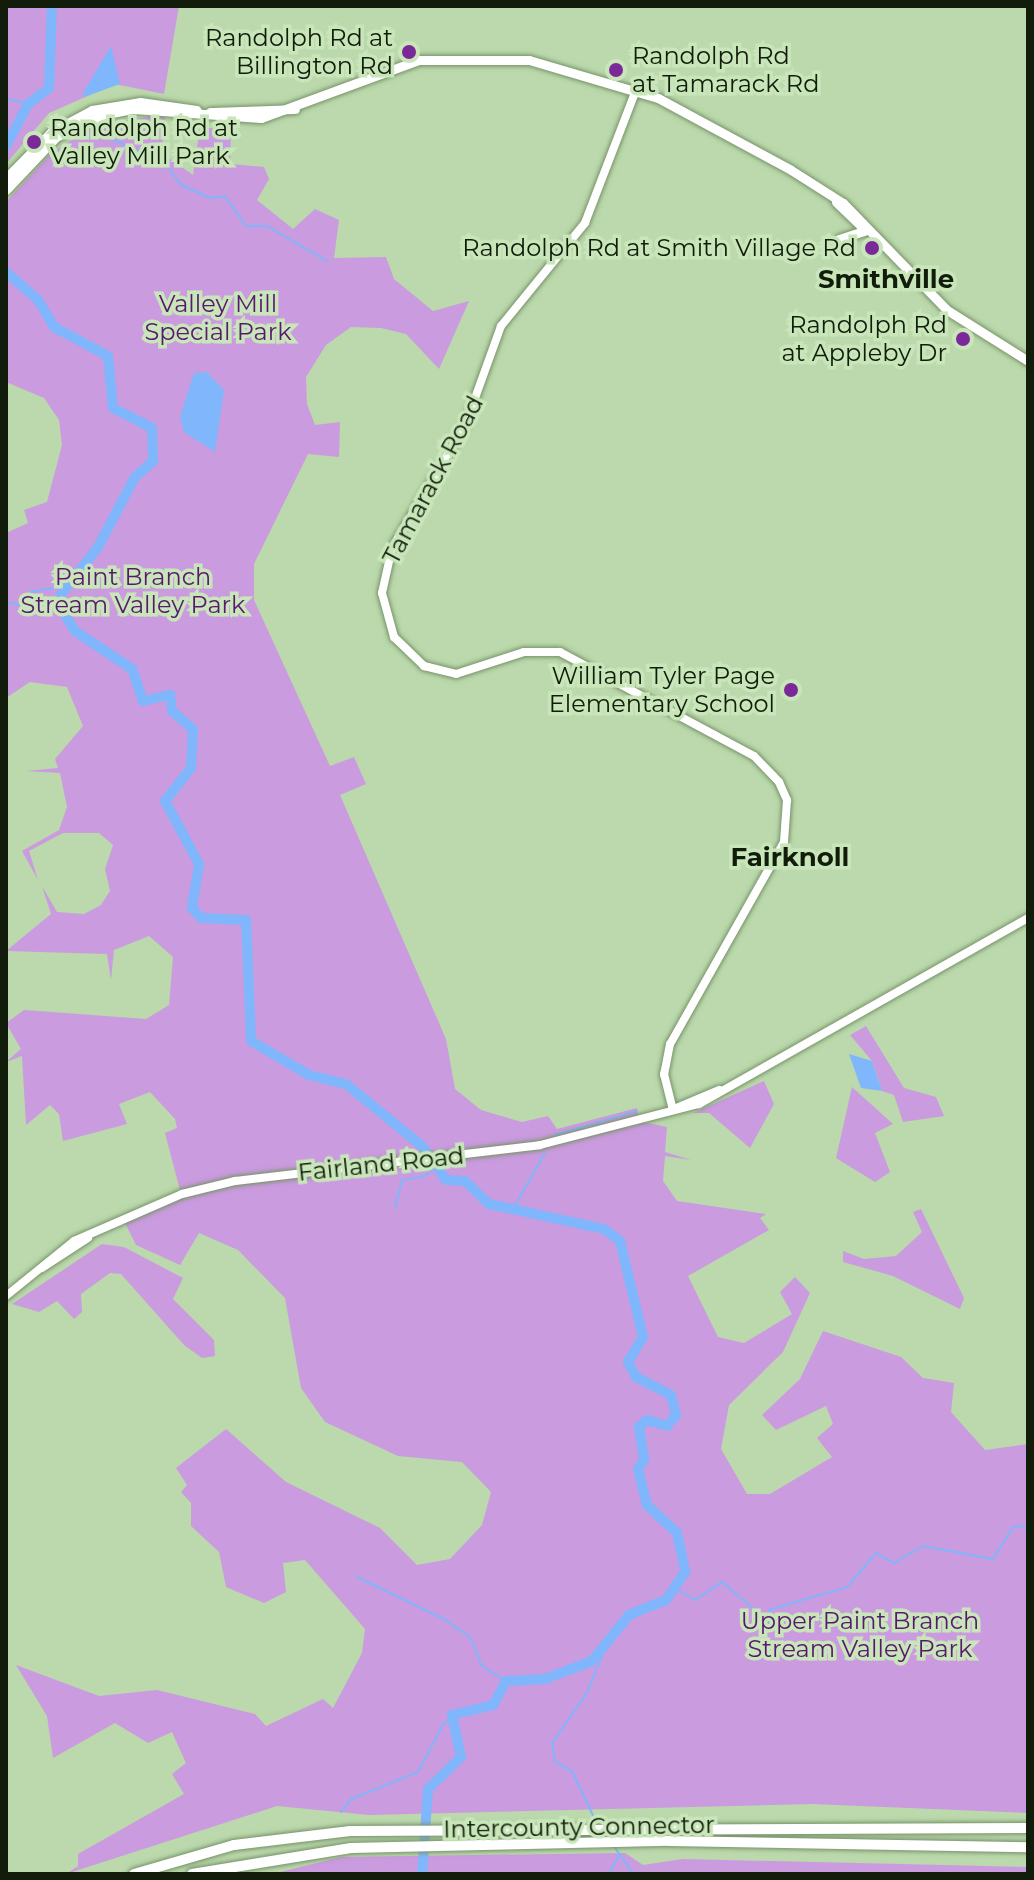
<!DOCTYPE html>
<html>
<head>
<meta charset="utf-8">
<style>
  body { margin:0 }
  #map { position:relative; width:1034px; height:1880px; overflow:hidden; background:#bbd9ac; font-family:Montserrat,sans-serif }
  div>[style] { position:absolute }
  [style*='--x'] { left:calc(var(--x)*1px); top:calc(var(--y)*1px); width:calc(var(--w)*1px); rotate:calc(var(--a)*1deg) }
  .green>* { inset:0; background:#ca9bdf }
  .water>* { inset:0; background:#80b6fc }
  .stream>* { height:2px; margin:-1px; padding:0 1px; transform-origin:1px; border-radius:1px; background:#80b6fc }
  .river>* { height:10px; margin:-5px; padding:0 5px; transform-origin:5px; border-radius:5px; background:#80b6fc }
  .roads { filter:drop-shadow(0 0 2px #789369) drop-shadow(0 0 2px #789369) }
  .secondary>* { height:8px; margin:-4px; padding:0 4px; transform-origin:4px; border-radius:4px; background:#fff }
  .primary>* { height:9px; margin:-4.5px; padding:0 4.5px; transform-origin:4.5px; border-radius:4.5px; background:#fff }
  .highway>* { height:10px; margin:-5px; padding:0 5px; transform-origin:5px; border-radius:5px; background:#fff }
  .dots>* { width:22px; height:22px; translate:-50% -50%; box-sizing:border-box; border:4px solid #c8e6b9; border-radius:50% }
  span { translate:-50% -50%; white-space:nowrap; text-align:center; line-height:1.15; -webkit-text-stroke:7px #c8e6b9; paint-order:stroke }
  .poi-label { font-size:24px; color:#111c0b }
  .right { translate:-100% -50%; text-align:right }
  .left { translate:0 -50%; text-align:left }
  .park-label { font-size:24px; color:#59186f }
  .street-label { font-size:24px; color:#111c0b }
  .neighbourhood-label { font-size:26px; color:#111c0b; font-weight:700 }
  .frame { position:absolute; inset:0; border:8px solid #111c0b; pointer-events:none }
</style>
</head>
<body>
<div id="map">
  <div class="green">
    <div style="clip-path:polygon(6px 6px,179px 6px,164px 94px,115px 84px,49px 113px,6px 164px)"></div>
    <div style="clip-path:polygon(165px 114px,162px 153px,193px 175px,200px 127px,231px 130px,230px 164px,264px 167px,269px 179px,257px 200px,293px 229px,315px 209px,339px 220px,334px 258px,386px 257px,394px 279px,433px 311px,469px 301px,439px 369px,406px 334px,381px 328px,351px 327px,326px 345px,306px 377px,307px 404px,315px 425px,340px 422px,339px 457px,308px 454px,254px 564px,254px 600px,330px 766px,354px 757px,366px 784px,340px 795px,446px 1039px,455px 1089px,481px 1110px,522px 1122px,548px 1116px,557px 1129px,637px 1108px,639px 1121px,667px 1127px,665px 1152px,691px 1160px,665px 1156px,663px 1181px,677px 1201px,766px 1214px,760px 1218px,769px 1230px,688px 1276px,718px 1337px,744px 1343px,792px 1314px,780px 1292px,795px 1277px,810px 1293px,783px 1352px,729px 1405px,721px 1449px,747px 1494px,770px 1494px,832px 1457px,817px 1438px,833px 1424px,826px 1406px,776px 1430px,762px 1415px,800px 1379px,823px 1331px,901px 1357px,923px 1378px,954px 1383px,951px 1412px,985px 1450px,1028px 1444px,1028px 1813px,812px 1804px,369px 1815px,277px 1806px,66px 1874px,78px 1866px,78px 1854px,184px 1794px,172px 1774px,186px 1763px,172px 1732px,148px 1743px,115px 1723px,53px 1758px,47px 1716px,16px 1665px,99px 1696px,157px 1690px,255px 1714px,266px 1726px,323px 1699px,333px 1708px,362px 1653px,365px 1629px,305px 1560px,283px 1563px,286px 1592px,264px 1603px,226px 1587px,219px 1552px,191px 1526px,191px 1503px,181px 1492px,187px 1485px,176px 1468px,226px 1429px,286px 1482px,380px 1528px,417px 1565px,450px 1559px,482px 1525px,491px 1492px,462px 1462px,398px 1456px,325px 1422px,301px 1388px,285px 1298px,238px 1250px,199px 1233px,180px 1265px,136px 1245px,122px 1217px,181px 1194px,165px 1133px,177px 1128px,175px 1119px,150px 1092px,119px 1104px,127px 1124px,63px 1141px,59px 1114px,50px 1105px,26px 1125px,22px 1056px,6px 1062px,21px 1049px,6px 1023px,24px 1010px,146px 1019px,169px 1005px,173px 957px,149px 936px,114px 950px,111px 980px,107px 954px,6px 951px,51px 914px,42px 886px,57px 912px,84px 914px,101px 905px,110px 891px,105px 869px,113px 845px,99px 833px,63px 833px,29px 851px,38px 880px,22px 851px,59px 830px,67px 807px,60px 773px,26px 771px,58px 768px,55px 759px,83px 726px,67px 687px,30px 682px,6px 698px,6px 533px,28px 523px,24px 510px,47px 502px,62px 445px,59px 420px,44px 398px,6px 382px,6px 202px,50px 154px,94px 126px)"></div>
    <div style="clip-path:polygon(866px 1026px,904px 1088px,936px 1097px,944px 1116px,903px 1122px,894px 1095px,882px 1091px,872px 1061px,850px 1035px)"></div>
    <div style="clip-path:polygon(764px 1081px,774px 1104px,750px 1148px,709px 1113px,693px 1113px)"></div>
    <div style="clip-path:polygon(852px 1087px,893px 1124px,875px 1133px,890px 1172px,875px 1182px,836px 1158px)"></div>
    <div style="clip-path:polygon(921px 1209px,964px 1298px,960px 1309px,893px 1276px,843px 1262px,843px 1251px,864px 1259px,896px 1256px,922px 1232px,913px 1212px)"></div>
    <div style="clip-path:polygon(102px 1244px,124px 1247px,183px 1278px,173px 1299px,214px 1340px,215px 1356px,202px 1358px,184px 1345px,121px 1274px,110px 1273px,81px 1294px,82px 1312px,74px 1319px,57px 1301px,39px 1312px,12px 1304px)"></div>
    <div style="clip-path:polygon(625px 1853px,643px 1865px,683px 1859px,1028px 1867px,1028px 1874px,272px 1874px,341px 1857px)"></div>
  </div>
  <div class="water">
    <div style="clip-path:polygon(111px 46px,120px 84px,84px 97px,83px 93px)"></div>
    <div style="clip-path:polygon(207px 372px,224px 390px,215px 452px,184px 432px,180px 417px,194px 373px)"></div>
    <div style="clip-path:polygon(849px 1054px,872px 1061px,882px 1091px,861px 1088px)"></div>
  </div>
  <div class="stream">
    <div style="--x:6;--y:98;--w:23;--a:15"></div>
    <div style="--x:92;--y:131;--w:77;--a:22.9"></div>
    <div style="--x:163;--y:161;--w:30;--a:53"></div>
    <div style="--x:181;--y:185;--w:32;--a:24"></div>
    <div style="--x:210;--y:198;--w:15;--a:-8"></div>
    <div style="--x:225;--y:196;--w:37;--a:55"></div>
    <div style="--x:246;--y:226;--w:21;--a:0"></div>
    <div style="--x:267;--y:226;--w:69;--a:30.3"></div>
    <div style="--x:6;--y:602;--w:17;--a:13"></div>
    <div style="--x:23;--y:606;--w:16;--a:-63"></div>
    <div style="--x:30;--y:592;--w:37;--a:-9"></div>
    <div style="--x:555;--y:1135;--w:85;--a:-16.3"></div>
    <div style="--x:395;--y:1208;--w:29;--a:-76"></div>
    <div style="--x:402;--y:1180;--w:23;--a:-10"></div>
    <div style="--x:425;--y:1176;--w:14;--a:-45"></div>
    <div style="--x:513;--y:1209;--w:64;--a:-60.3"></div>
    <div style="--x:357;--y:1577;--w:99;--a:25.8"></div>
    <div style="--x:446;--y:1620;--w:31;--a:36"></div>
    <div style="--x:471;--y:1638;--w:30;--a:69"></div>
    <div style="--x:482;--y:1666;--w:28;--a:32"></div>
    <div style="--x:671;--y:1586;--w:28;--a:30"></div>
    <div style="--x:695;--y:1600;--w:32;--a:-34"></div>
    <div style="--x:722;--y:1582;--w:62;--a:40.4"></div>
    <div style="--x:769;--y:1622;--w:12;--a:-90"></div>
    <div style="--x:769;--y:1610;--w:81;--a:-16.4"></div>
    <div style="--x:847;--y:1587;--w:45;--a:-49.5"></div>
    <div style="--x:876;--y:1553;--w:21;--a:29"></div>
    <div style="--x:894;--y:1563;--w:34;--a:-30"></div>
    <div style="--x:923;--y:1546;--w:71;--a:10.5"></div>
    <div style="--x:993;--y:1559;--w:38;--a:-58"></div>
    <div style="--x:1013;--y:1527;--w:15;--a:-4"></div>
    <div style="--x:341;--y:1812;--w:16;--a:-52"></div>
    <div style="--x:351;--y:1799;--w:72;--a:-21.9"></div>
    <div style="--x:418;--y:1772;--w:55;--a:-62"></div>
    <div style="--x:444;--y:1723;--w:9;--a:-18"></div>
    <div style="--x:597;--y:1824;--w:59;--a:-115.3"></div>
    <div style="--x:572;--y:1771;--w:19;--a:-152"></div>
    <div style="--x:555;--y:1762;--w:19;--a:-99"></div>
    <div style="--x:552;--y:1743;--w:61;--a:-55"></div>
    <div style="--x:587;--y:1693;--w:56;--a:-68"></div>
    <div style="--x:613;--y:1845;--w:35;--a:55"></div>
    <div style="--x:609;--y:1874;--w:23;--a:-61"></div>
  </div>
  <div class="river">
    <div style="--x:6;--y:146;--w:47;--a:-62.4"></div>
    <div style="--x:28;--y:104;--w:26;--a:-37"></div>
    <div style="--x:49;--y:88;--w:82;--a:-87.9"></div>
    <div style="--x:6;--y:272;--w:43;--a:41.2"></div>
    <div style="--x:38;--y:300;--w:31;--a:59"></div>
    <div style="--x:54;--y:327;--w:61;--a:28.2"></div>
    <div style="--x:108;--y:356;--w:52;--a:84.5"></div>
    <div style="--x:113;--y:408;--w:44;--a:27.1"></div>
    <div style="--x:152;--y:428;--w:33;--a:88"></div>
    <div style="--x:153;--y:461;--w:24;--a:138"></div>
    <div style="--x:135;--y:477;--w:79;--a:117.9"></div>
    <div style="--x:98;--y:547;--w:62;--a:127.8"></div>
    <div style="--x:60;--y:596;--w:12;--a:85"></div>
    <div style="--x:61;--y:608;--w:27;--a:59"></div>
    <div style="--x:75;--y:631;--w:69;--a:33.7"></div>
    <div style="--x:132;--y:669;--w:34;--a:71"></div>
    <div style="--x:143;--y:701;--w:28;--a:-13"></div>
    <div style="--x:170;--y:695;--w:16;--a:83"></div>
    <div style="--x:172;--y:711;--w:28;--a:41"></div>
    <div style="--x:193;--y:729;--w:39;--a:93"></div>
    <div style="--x:191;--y:768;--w:42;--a:128.2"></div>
    <div style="--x:165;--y:801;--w:72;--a:61.6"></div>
    <div style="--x:199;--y:864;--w:45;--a:99"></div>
    <div style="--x:192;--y:908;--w:13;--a:48"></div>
    <div style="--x:201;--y:918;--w:45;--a:2.5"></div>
    <div style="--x:246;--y:920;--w:121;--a:87.6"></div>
    <div style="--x:251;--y:1041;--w:67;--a:30.4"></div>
    <div style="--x:309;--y:1075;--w:38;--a:14"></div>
    <div style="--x:346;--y:1084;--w:99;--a:39.3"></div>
    <div style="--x:423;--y:1147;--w:40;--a:55.1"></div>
    <div style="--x:446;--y:1180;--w:19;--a:3"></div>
    <div style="--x:465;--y:1181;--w:33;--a:44"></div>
    <div style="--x:489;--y:1204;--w:118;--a:12.3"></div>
    <div style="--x:604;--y:1229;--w:20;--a:37"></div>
    <div style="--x:620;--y:1241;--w:99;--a:76.5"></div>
    <div style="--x:643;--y:1337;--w:29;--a:121"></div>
    <div style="--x:628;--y:1362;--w:17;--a:62"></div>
    <div style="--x:636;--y:1377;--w:39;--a:27"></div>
    <div style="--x:671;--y:1395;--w:21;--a:76"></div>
    <div style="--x:676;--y:1415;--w:14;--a:129"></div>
    <div style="--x:667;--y:1426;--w:21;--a:-163"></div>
    <div style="--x:647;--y:1420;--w:11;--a:139"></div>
    <div style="--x:639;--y:1427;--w:33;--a:81"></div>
    <div style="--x:644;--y:1460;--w:11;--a:124"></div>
    <div style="--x:638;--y:1469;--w:37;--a:76"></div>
    <div style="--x:647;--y:1505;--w:41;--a:43"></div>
    <div style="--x:677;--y:1533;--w:40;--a:78"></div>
    <div style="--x:685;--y:1572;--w:34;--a:124"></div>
    <div style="--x:666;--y:1600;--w:40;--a:158"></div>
    <div style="--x:629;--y:1615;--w:59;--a:128.8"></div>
    <div style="--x:592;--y:1661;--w:50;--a:159"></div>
    <div style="--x:545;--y:1679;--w:39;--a:177"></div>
    <div style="--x:506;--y:1681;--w:27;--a:118"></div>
    <div style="--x:493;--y:1705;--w:42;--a:166.3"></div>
    <div style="--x:452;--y:1715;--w:43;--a:77.9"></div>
    <div style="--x:461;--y:1757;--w:46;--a:135.9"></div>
    <div style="--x:428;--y:1789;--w:85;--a:94"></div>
  </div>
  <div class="roads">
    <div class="secondary">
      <div style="--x:636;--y:90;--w:142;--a:111"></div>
      <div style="--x:585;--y:223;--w:133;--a:129.2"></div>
      <div style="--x:501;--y:326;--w:103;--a:109.8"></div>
      <div style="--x:466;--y:423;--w:145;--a:120.6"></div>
      <div style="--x:392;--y:548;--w:46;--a:102.5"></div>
      <div style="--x:382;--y:593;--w:46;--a:74.7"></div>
      <div style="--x:394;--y:637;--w:42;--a:44"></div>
      <div style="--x:424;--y:666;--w:33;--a:14"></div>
      <div style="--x:456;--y:674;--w:71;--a:-17.9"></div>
      <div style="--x:524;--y:652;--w:36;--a:0"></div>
      <div style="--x:560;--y:652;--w:220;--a:28.2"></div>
      <div style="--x:754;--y:756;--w:36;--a:46"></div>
      <div style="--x:779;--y:782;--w:20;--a:66"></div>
      <div style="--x:787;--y:800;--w:42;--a:94.1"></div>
      <div style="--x:784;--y:842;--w:232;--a:119.4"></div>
      <div style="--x:670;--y:1044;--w:31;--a:101"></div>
      <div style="--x:664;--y:1074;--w:36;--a:76"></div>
      <div style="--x:674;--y:1109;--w:49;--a:-22.9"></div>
      <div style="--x:42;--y:1268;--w:55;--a:-33.1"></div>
      <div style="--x:6;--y:1296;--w:87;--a:-39"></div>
      <div style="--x:74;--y:1241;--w:118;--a:-23.5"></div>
      <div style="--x:182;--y:1194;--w:55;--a:-13.8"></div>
      <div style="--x:235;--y:1181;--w:307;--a:-6.7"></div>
      <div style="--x:540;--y:1145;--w:164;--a:-14.5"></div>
      <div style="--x:699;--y:1104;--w:378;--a:-29.5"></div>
    </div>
    <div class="primary">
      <div style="--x:210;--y:112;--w:85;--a:-2"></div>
      <div style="--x:6;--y:178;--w:64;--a:-45.6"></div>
      <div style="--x:51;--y:132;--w:47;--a:-28.2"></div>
      <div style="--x:92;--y:110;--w:49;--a:-9.5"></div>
      <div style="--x:140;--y:102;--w:57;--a:8.1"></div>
      <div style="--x:6;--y:190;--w:73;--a:-46.7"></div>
      <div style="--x:56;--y:137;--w:51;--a:-25.6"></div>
      <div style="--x:102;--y:115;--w:33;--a:-11"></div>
      <div style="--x:134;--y:109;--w:127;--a:4.1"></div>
      <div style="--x:261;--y:118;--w:168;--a:-20.2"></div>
      <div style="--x:419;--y:60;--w:110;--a:0"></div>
      <div style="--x:529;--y:60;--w:134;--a:16.4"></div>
      <div style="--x:658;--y:98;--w:151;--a:28.4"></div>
      <div style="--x:791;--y:170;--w:62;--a:32.4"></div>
      <div style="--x:843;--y:203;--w:149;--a:45.8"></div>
      <div style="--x:947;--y:310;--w:96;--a:32.2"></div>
      <div style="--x:836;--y:202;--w:39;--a:44"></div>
      <div style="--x:839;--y:239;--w:28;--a:-18"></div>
    </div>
    <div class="highway">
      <div style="--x:134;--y:1874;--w:104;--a:-16.2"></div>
      <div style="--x:234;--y:1845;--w:117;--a:-6.9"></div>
      <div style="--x:350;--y:1831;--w:678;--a:-0.25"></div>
      <div style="--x:192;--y:1874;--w:161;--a:-9.3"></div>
      <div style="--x:351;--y:1848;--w:319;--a:-1.3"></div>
      <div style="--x:670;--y:1841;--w:358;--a:1"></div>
    </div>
  </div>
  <div class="dots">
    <div style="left:409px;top:52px;background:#7b2898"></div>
    <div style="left:616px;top:70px;background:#7b2898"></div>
    <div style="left:34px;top:142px;background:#7b2898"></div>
    <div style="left:872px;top:248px;background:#7b2898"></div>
    <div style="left:963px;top:339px;background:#7b2898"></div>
    <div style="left:791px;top:690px;background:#7b2898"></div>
  </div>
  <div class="poi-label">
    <span class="right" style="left:393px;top:52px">Randolph Rd at<br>Billington Rd</span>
    <span class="left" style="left:632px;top:70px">Randolph Rd<br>at Tamarack Rd</span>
    <span class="left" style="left:50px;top:142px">Randolph Rd at<br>Valley Mill Park</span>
    <span class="right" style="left:856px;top:248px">Randolph Rd at Smith Village Rd</span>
    <span class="right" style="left:947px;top:339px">Randolph Rd<br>at Appleby Dr</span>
    <span class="right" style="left:775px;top:690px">William Tyler Page<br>Elementary School</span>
  </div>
  <div class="park-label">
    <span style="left:218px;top:318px">Valley Mill<br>Special Park</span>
    <span style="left:133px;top:591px">Paint Branch<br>Stream Valley Park</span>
    <span style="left:860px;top:1635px">Upper Paint Branch<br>Stream Valley Park</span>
  </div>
  <div class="street-label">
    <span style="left:433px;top:480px;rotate:-62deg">Tamarack Road</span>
    <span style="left:381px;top:1164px;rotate:-6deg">Fairland Road</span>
    <span style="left:579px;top:1827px;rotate:-1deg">Intercounty Connector</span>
  </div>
  <div class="neighbourhood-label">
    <span style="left:886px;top:280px">Smithville</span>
    <span style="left:790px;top:858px">Fairknoll</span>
  </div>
  <div class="frame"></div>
</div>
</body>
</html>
